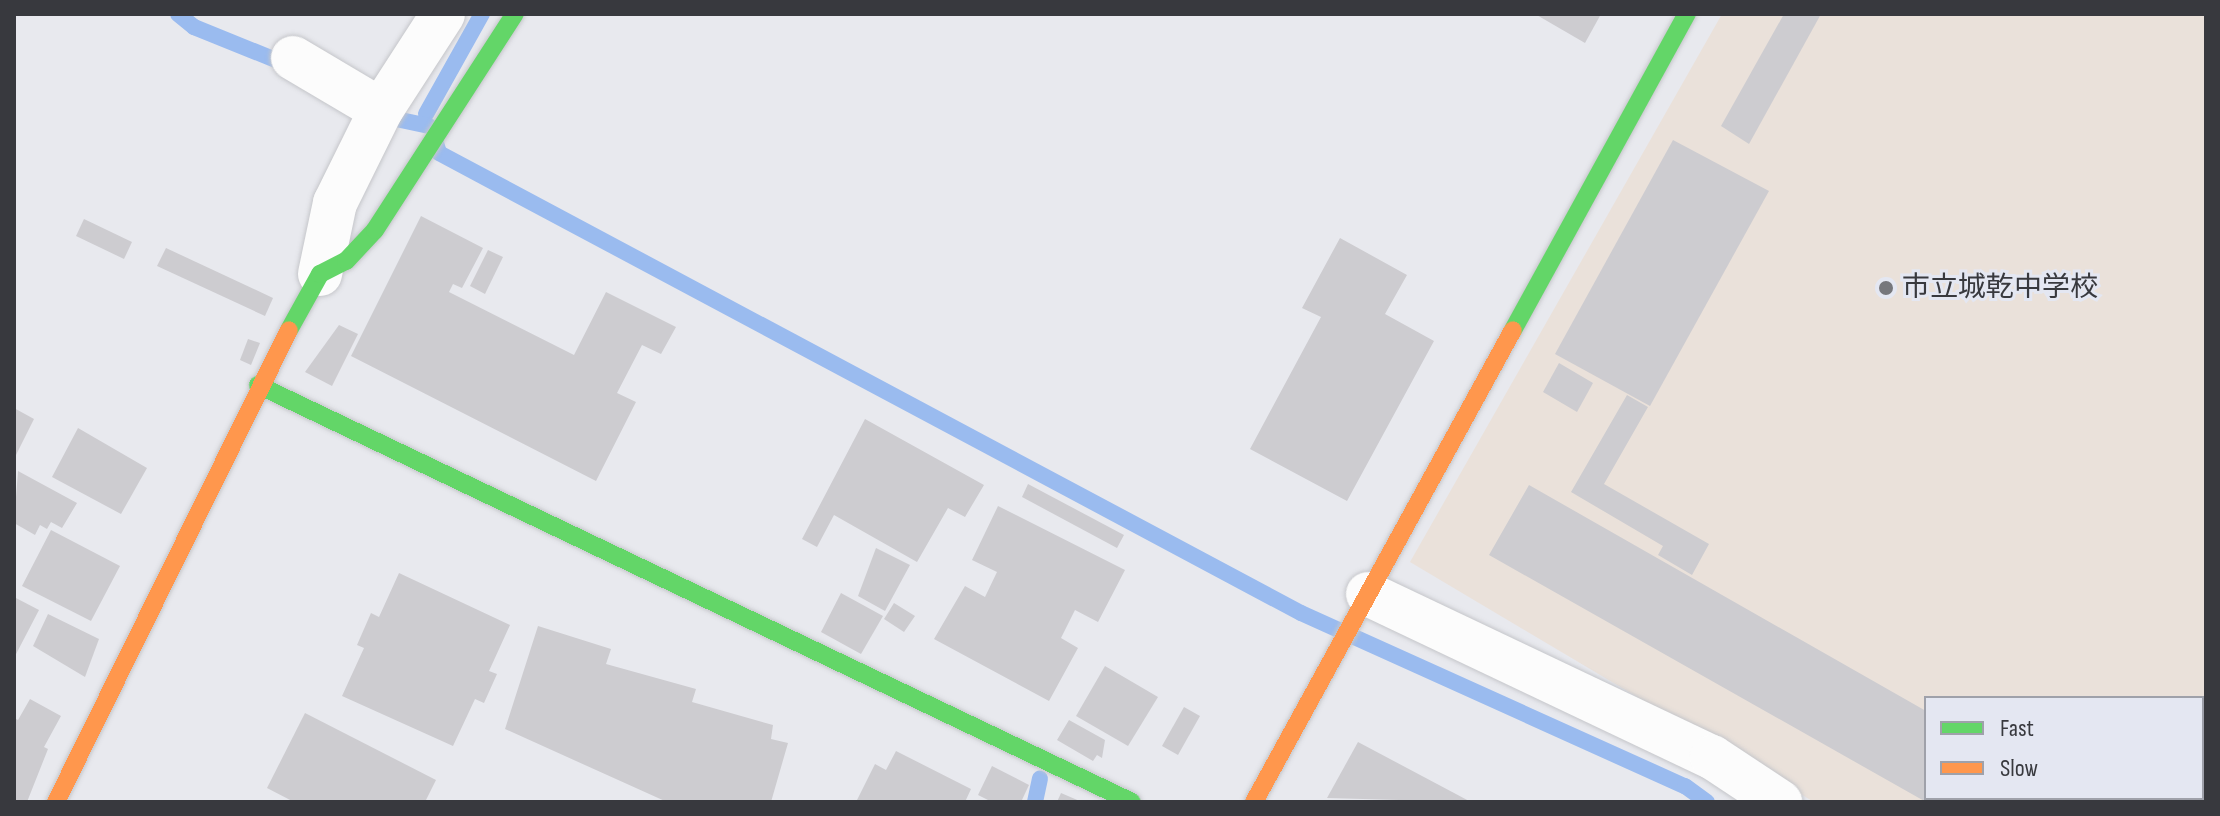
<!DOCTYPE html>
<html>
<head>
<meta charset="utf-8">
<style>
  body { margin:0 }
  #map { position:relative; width:2220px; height:816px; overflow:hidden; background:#e8e9ee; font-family:"Sofia Sans Condensed","Noto Sans JP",sans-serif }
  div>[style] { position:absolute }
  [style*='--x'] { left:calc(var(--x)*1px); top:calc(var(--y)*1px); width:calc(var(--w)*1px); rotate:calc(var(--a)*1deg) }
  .education>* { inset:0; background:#eae1da }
  .stream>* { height:16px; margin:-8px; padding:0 8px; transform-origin:8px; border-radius:8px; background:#9abbef }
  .building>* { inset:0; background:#cdccd0 }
  .roads { filter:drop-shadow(0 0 2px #c5c6ca) drop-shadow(0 0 2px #c5c6ca) }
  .street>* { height:44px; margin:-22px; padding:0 22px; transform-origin:22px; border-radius:22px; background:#fcfcfc }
  .fast>* { height:18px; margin:-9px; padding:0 9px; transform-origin:9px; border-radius:9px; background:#63d668 }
  .slow>* { height:18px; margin:-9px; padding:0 9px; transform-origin:9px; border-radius:9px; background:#ff974d }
  .dots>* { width:22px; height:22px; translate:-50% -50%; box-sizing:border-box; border:4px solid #e4e7f2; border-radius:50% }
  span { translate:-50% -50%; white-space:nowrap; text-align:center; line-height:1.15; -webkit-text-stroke:6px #e4e7f2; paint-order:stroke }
  .poi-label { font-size:28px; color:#38393e }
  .left { translate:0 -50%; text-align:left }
  .frame { position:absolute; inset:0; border:16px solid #38393e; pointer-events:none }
  .legend { position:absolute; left:1924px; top:696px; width:280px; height:104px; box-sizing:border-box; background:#e4e7f2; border:2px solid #9fa1aa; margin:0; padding:10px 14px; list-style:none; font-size:24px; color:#38393e }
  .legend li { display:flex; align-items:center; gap:16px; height:40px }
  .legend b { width:40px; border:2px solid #9fa1aa }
</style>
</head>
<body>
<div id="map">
  <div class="education">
    <div style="clip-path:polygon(evenodd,1722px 14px,2206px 14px,2206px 802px,1814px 802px,1410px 562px,1722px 14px,1926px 698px,2202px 698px,2202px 798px,1926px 798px,1926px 698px)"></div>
  </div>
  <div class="stream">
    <div style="--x:178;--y:14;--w:21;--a:39"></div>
    <div style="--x:194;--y:27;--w:101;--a:22"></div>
    <div style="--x:426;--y:114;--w:115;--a:-60.8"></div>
    <div style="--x:382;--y:116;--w:48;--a:12"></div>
    <div style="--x:436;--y:143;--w:10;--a:73"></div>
    <div style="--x:439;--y:153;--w:977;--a:28.09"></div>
    <div style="--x:1301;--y:613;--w:421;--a:24.3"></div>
    <div style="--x:1685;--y:786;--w:27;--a:36"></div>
    <div style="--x:1035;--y:802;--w:24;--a:-78"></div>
  </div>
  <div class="building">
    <div style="clip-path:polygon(1535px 14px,1601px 14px,1585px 43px)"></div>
    <div style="clip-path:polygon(1784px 14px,1821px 14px,1749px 144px,1721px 126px)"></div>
    <div style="clip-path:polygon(1673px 140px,1769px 191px,1650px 406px,1555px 354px)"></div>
    <div style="clip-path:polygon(421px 216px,483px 248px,462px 288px,453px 284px,449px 292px,574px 355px,606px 292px,676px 327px,661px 354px,642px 345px,617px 393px,636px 402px,596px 481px,351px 356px)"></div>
    <div style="clip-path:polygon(84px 219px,132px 242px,124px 259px,76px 236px)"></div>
    <div style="clip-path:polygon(1340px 238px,1407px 275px,1385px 314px,1434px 341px,1347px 501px,1250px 449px,1321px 317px,1302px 308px)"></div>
    <div style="clip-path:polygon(166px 248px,273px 298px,265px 316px,157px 266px)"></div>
    <div style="clip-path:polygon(488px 250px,503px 257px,485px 294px,470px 286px)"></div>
    <div style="clip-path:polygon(339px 325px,358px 334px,332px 386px,305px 372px)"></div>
    <div style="clip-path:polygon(248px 339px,260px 343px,251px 365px,240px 360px)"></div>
    <div style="clip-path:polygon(1559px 363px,1593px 383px,1577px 412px,1543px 392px)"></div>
    <div style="clip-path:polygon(1627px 395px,1648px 407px,1604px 484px,1709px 544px,1692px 575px,1658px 555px,1663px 546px,1571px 492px)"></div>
    <div style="clip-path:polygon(14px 408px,34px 419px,14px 459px)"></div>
    <div style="clip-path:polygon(865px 419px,984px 485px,965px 517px,948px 508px,917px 562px,834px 515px,817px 547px,802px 539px)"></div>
    <div style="clip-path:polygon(78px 428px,147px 468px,121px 514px,52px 477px)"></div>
    <div style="clip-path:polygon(18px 471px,77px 503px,62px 528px,51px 522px,47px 529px,40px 525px,35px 535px,14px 523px)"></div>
    <div style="clip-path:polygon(1028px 484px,1124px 535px,1117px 548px,1022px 497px)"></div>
    <div style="clip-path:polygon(1529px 485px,1926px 711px,1926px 798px,2087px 802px,1926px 802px,1489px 555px)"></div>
    <div style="clip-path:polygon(998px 506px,1125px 570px,1098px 622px,1075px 610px,1061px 638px,1078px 648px,1049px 701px,934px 639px,965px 586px,985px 597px,997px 572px,972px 560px)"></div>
    <div style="clip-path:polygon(51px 530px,120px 566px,91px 621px,22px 586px)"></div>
    <div style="clip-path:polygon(876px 548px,910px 565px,885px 611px,858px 596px)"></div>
    <div style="clip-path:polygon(399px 573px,510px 625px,489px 671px,497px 674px,484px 703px,475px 699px,453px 746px,342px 696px,364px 648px,357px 645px,371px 613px,379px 617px)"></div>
    <div style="clip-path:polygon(841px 593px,883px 616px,861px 654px,821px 632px)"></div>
    <div style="clip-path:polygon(14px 597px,39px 610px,14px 658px)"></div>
    <div style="clip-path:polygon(894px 603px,915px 616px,904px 632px,884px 619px)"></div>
    <div style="clip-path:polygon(48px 614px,99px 639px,85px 677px,33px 646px)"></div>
    <div style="clip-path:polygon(538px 626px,611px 649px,606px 664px,696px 689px,692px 702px,773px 725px,771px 739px,788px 743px,771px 802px,667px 802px,505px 729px)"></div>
    <div style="clip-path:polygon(1105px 666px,1158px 697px,1128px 746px,1076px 716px)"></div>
    <div style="clip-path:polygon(30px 699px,61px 716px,44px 747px,48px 749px,27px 802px,14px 802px,14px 718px,18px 720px)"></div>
    <div style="clip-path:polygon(1184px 707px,1200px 716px,1178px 755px,1162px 746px)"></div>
    <div style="clip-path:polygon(305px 713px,436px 780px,425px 802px,294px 802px,267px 788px)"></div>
    <div style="clip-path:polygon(1069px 720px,1105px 740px,1102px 758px,1097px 755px,1093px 761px,1057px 740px)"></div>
    <div style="clip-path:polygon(1358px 742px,1471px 802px,1327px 798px)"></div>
    <div style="clip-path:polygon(896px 751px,971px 789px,965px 802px,856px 802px,875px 764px,886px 770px)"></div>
    <div style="clip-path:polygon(992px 766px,1029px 785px,1021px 802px,992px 802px,978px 795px)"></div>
    <div style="clip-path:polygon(1061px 793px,1082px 802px,1057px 802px)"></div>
  </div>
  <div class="roads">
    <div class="street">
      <div style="--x:293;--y:58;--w:102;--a:30.6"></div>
      <div style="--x:320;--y:274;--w:73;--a:-78.1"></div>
      <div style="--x:335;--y:203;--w:104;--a:-63.7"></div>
      <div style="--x:381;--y:110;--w:114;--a:-57.1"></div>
      <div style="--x:1368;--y:594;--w:381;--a:25.4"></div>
      <div style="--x:1712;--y:757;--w:82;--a:33.5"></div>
    </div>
    <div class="fast">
      <div style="--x:289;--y:330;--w:64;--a:-61"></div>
      <div style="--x:320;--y:274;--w:29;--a:-27"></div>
      <div style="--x:346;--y:261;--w:42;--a:-46.9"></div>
      <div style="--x:375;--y:230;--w:257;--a:-57.1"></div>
      <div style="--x:1513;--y:330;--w:361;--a:-61.2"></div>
      <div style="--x:258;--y:385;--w:968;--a:25.51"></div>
    </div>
    <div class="slow">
      <div style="--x:56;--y:802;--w:526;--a:-63.73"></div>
      <div style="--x:1254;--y:802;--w:538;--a:-61.25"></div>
    </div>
  </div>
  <div class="dots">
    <div style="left:1886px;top:288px;background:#76777c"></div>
  </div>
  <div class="poi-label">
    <span class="left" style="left:1902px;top:288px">市立城乾中学校</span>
  </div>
  <div class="frame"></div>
  <ul class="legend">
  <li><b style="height:10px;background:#63d668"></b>Fast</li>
  <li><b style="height:10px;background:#ff974d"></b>Slow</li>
  </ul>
</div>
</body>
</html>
